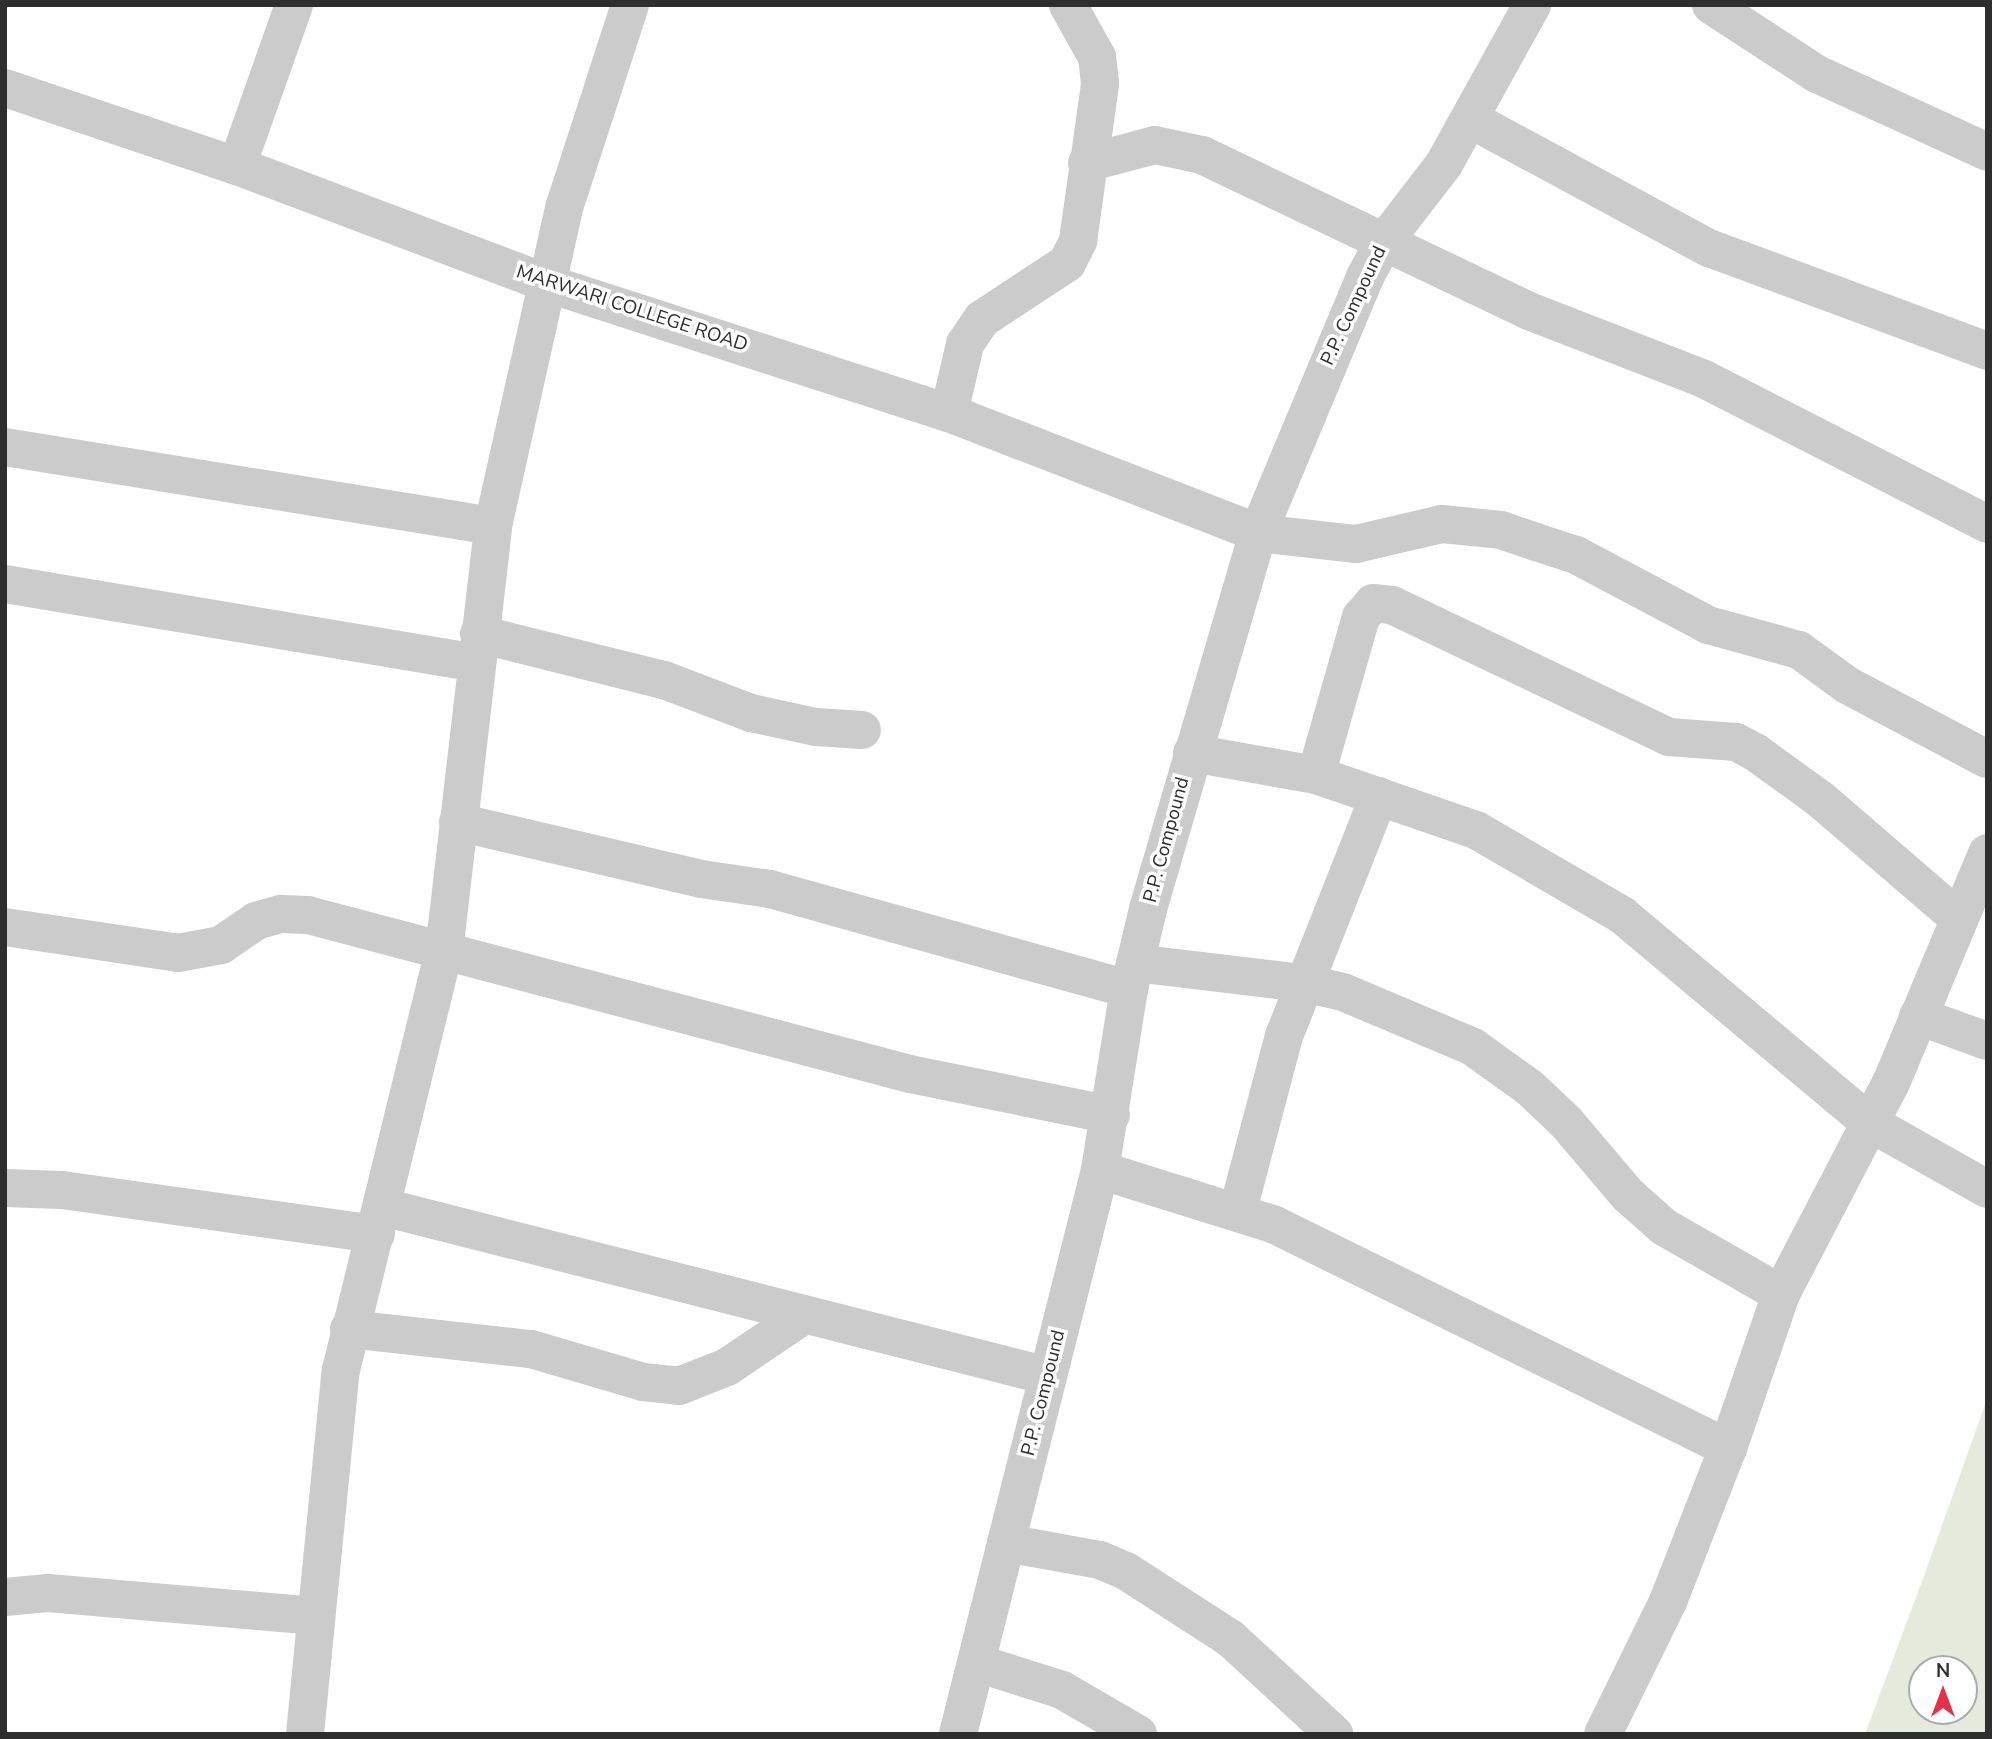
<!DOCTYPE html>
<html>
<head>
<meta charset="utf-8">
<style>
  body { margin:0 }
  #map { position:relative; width:1992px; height:1739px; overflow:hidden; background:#fff; font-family:"Nunito Sans",sans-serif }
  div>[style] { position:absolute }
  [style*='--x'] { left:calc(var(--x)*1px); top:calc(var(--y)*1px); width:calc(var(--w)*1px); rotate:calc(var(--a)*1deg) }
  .green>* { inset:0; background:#e5ebdc }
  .minor>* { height:38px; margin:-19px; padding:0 19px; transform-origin:19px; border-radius:19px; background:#cbcbcb }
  span { translate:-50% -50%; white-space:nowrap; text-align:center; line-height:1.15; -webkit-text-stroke:7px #fff; paint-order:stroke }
  .street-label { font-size:19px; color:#2e2e2e }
  .frame { position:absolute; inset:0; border:7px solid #2e2e2e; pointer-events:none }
  .north { position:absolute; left:1908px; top:1655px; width:70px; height:70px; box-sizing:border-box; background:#fff; border:2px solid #ababab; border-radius:50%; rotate:0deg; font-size:19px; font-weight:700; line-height:28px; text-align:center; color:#2e2e2e }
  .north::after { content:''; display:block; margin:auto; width:24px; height:32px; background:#e43148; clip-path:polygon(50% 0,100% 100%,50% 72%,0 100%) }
</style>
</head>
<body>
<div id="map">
  <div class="green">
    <div style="clip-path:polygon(evenodd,1987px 1399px,1987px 1734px,1865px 1734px,1925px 1573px,1987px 1399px,1922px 1669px,1964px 1669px,1964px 1711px,1922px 1711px,1922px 1669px)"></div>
  </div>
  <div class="minor">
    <div style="--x:1711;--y:5;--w:126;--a:33.1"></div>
    <div style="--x:1817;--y:74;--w:187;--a:24.6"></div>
    <div style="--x:5;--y:88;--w:245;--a:18.6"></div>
    <div style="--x:237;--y:166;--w:334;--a:20.7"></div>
    <div style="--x:549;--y:284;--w:420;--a:17.9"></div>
    <div style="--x:949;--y:413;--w:331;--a:21.2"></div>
    <div style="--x:1258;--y:533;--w:99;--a:6.4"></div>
    <div style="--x:1356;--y:544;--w:88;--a:-13.1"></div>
    <div style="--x:1442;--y:524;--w:59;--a:5.8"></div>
    <div style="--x:1501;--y:530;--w:37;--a:19"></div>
    <div style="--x:1536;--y:542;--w:42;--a:18"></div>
    <div style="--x:1576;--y:555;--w:149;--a:27.9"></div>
    <div style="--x:1708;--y:625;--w:94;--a:15.4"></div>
    <div style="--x:1799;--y:650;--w:59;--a:36.1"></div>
    <div style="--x:1847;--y:685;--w:158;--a:27.9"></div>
    <div style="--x:1470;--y:119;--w:272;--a:28.4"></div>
    <div style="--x:1709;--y:248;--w:296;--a:20.3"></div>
    <div style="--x:1087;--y:163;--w:70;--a:-14.8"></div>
    <div style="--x:1155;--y:145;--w:48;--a:12"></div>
    <div style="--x:1202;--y:155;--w:362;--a:25.5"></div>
    <div style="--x:1529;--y:311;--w:188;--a:21.2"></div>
    <div style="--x:1704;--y:379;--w:318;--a:27.1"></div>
    <div style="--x:237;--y:166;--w:171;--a:-70.5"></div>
    <div style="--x:949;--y:413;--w:71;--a:-76.9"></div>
    <div style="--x:965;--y:344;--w:30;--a:-56"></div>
    <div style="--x:982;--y:319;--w:102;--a:-33.4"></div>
    <div style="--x:1067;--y:263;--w:25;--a:-63"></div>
    <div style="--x:1078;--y:241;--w:159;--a:-82"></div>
    <div style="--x:1100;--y:84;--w:27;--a:-96"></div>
    <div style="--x:1097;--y:57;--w:60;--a:-119.1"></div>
    <div style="--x:5;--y:447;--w:494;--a:9.2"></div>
    <div style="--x:5;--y:584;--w:477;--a:9.5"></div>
    <div style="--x:479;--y:634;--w:191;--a:14"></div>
    <div style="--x:664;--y:680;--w:93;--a:20.8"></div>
    <div style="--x:751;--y:713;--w:66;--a:12.2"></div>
    <div style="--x:816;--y:727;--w:46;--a:3.7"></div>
    <div style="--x:1192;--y:753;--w:126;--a:10.1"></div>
    <div style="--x:1316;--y:775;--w:169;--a:19"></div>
    <div style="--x:1476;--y:830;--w:169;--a:30.2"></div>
    <div style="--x:1622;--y:915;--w:324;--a:40"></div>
    <div style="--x:1870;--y:1123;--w:134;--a:29.4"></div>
    <div style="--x:1316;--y:775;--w:164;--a:-74.1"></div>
    <div style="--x:1361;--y:617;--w:18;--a:-49"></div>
    <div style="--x:1373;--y:603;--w:19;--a:6"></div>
    <div style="--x:1392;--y:605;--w:307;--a:25.5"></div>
    <div style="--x:1669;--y:737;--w:67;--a:4.3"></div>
    <div style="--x:1736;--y:742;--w:21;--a:28"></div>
    <div style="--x:1755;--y:752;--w:80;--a:35.9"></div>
    <div style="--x:1820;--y:799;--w:181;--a:40.7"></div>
    <div style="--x:458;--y:822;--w:250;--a:13.2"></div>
    <div style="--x:701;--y:879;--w:70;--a:8.2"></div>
    <div style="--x:770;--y:889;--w:373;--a:15.6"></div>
    <div style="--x:5;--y:927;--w:175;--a:8.5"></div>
    <div style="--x:178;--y:953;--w:44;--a:-10.5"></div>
    <div style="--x:221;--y:945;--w:42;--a:-34.4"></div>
    <div style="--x:256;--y:921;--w:26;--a:-16"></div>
    <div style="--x:281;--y:914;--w:27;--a:2"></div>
    <div style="--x:308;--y:915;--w:623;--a:14.8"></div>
    <div style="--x:910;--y:1074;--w:205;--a:11.5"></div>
    <div style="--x:1135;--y:963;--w:169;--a:6.8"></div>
    <div style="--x:1303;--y:983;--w:41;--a:12.7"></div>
    <div style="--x:1343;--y:992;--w:141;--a:22.9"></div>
    <div style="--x:1473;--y:1047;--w:70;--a:35.7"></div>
    <div style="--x:1530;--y:1088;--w:50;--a:43.4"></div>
    <div style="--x:1566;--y:1122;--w:96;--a:49.7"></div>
    <div style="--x:1628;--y:1195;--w:48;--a:41.6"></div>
    <div style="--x:1664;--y:1227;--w:135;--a:29.8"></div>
    <div style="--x:1918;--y:1016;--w:73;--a:19.9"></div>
    <div style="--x:1100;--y:1170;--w:183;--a:17.4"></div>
    <div style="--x:1275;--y:1225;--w:505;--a:26.21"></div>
    <div style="--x:5;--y:1188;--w:57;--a:2"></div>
    <div style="--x:62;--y:1190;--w:317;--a:8"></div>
    <div style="--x:383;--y:1207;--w:686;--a:14.26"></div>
    <div style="--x:1238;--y:1210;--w:180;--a:-75.2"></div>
    <div style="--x:1284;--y:1036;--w:258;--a:-68.4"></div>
    <div style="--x:349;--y:1329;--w:183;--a:6.3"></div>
    <div style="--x:531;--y:1349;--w:117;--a:16.4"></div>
    <div style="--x:643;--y:1382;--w:36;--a:6"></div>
    <div style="--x:679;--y:1386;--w:52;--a:-21.6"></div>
    <div style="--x:727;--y:1367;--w:93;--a:-34"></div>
    <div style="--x:1006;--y:1543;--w:96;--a:10.3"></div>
    <div style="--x:1100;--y:1560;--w:28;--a:23"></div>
    <div style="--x:1126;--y:1571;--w:124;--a:32.8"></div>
    <div style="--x:1230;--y:1638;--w:142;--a:42.7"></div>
    <div style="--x:5;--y:1597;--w:43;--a:-5.3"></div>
    <div style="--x:48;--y:1593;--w:269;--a:4.9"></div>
    <div style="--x:977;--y:1663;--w:89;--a:17.6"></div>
    <div style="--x:1062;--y:1690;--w:88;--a:30.1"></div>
    <div style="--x:305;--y:1734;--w:366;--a:-84.4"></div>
    <div style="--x:341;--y:1370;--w:431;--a:-76.2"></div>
    <div style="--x:444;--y:952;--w:429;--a:-83.4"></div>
    <div style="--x:493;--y:526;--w:329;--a:-77.4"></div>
    <div style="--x:565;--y:205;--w:210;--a:-72"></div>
    <div style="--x:958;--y:1734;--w:582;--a:-75.87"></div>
    <div style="--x:1100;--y:1170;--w:183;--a:-80.9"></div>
    <div style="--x:1129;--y:989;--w:82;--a:-76.6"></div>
    <div style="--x:1148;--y:909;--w:392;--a:-73.7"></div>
    <div style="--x:1258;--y:533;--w:277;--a:-67.3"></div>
    <div style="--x:1365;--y:277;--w:40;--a:-62"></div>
    <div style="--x:1384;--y:242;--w:98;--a:-52.4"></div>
    <div style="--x:1444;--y:164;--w:182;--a:-61"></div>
    <div style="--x:1603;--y:1734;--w:150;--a:-63.9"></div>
    <div style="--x:1669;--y:1599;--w:162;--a:-68.7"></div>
    <div style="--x:1728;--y:1448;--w:163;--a:-71"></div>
    <div style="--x:1781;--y:1294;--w:238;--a:-62.5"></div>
    <div style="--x:1891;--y:1083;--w:249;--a:-67.3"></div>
  </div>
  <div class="street-label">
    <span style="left:1354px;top:306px;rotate:-65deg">P.P. Compound</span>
    <span style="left:632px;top:309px;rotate:18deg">MARWARI COLLEGE ROAD</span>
    <span style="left:1167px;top:840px;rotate:-75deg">P.P. Compound</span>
    <span style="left:1044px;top:1393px;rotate:-76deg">P.P. Compound</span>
  </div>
  <div class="frame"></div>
  <div class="north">N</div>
</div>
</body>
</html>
